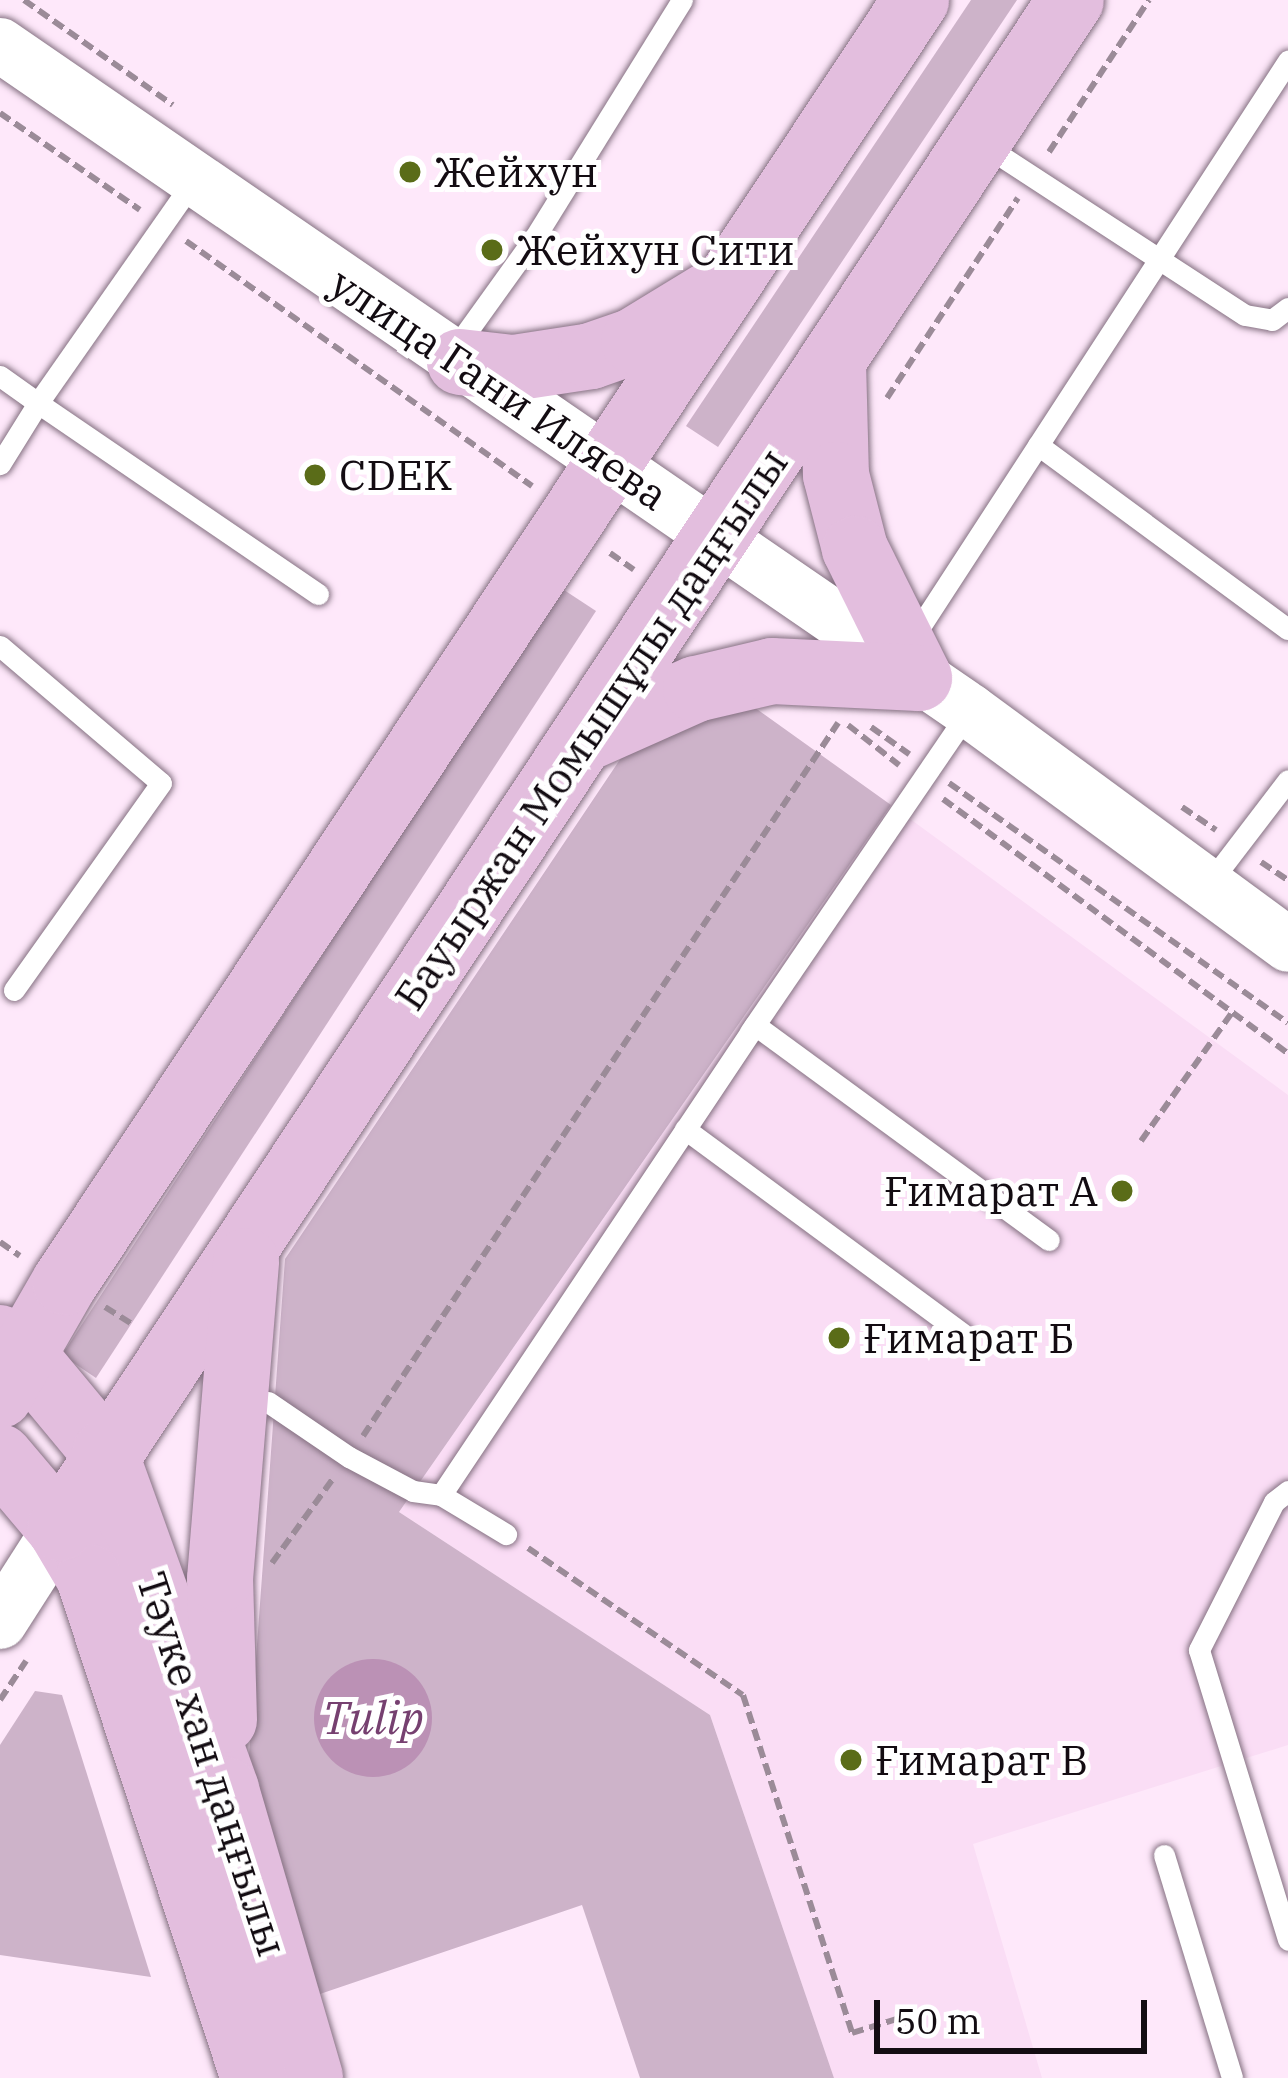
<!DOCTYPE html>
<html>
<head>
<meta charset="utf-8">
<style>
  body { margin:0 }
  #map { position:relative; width:1288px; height:2078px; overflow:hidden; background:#fee8fa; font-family:"IBM Plex Serif",serif }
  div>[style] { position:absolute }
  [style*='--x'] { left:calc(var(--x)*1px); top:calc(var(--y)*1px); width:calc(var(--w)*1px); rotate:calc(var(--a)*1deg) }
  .built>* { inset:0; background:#faddf5 }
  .green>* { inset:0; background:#cdb3c9 }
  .water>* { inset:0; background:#bb91b5 }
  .round { border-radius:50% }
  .path>* { height:6px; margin-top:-3px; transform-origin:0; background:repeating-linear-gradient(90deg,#9b8b98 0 12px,transparent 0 18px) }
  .roads { filter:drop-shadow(0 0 3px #857182) drop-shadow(0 0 3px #857182) }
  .service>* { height:21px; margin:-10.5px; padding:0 10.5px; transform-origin:10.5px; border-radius:10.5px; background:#fff }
  .tertiary>* { height:54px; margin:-27px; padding:0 27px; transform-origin:27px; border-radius:27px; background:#fff }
  .primary>* { height:66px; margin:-33px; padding:0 33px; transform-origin:33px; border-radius:33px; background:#e3bede }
  .dots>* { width:33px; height:33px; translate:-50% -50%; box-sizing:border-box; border:6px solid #fff; border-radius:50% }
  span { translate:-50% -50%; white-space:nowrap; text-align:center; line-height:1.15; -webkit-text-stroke:10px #fff; paint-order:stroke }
  .poi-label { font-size:42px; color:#130c12 }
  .left { translate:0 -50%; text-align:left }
  .right { translate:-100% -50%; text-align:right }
  .street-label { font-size:42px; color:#130c12 }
  .water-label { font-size:45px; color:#764070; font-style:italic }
  .scale { position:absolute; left:874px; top:2000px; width:273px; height:54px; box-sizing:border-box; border:6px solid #130c12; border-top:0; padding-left:15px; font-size:36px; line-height:42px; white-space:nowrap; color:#130c12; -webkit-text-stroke:9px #fff; paint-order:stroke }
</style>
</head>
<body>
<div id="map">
  <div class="built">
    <div style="clip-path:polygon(891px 805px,1288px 1095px,1288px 1745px,973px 1844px,1042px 2078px,834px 2078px,710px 1715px,399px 1512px)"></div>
  </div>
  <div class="green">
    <div style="clip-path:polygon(971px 0,1017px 0,718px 447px,686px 426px)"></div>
    <div style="clip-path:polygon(561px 588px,596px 611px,96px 1378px,62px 1355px)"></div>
    <div style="clip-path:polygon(754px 707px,891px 805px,399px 1512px,710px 1715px,834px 2078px,640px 2078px,582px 1905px,317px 1995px,248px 1769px,285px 1259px,623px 755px,676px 726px)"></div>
    <div style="clip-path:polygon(35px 1691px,62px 1695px,151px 1977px,0 1955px,0 1745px)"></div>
  </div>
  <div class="water">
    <div class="round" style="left:314px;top:1659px;width:118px;height:118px"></div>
  </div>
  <div class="path">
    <div style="--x:24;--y:0;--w:182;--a:35.2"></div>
    <div style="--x:0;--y:113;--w:170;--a:34.7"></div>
    <div style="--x:1049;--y:152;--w:182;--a:-56.7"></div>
    <div style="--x:186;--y:241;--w:424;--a:35.3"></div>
    <div style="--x:887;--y:398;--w:239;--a:-56.8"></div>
    <div style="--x:610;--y:553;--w:29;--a:35"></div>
    <div style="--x:848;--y:725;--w:65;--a:38.1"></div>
    <div style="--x:871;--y:727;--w:47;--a:35.4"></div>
    <div style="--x:949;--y:783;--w:415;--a:35.3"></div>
    <div style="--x:943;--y:799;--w:428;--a:36.4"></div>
    <div style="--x:1182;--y:807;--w:41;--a:34.1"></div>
    <div style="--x:1261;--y:862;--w:32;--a:34"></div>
    <div style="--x:1141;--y:1141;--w:156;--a:-54.7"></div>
    <div style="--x:0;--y:1242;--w:24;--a:35"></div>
    <div style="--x:105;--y:1307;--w:31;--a:32"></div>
    <div style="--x:363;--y:1436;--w:857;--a:-56.33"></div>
    <div style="--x:528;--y:1548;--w:260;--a:34.4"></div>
    <div style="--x:743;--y:1695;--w:355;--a:72.1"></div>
    <div style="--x:852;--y:2033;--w:53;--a:-17.4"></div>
    <div style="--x:272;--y:1563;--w:107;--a:-54.1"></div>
    <div style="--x:0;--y:1700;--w:47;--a:-56.3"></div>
  </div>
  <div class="roads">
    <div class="service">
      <div style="--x:984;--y:145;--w:311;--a:33.1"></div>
      <div style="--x:1245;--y:315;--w:27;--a:10"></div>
      <div style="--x:1272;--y:320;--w:20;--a:-37"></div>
      <div style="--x:194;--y:180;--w:272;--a:125"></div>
      <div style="--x:38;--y:403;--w:339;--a:34.3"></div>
      <div style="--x:453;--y:351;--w:140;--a:-54.3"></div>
      <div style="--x:535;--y:237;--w:279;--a:-58.2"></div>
      <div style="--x:0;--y:376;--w:47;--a:35.4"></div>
      <div style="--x:38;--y:403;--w:72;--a:121.9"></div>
      <div style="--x:1038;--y:445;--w:310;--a:36.4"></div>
      <div style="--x:912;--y:639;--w:690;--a:-56.96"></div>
      <div style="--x:0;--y:646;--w:211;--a:40.4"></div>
      <div style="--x:161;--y:783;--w:254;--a:125.4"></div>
      <div style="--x:1207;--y:886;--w:133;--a:-52.6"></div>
      <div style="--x:750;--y:1032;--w:389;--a:-55.7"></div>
      <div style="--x:685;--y:1129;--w:345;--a:36.4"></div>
      <div style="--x:268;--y:1402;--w:98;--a:34.2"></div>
      <div style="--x:349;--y:1457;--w:72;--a:28"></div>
      <div style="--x:413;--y:1491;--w:28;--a:8"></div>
      <div style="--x:441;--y:1495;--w:76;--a:31"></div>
      <div style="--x:1288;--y:1491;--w:18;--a:142"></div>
      <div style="--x:1274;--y:1502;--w:166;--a:116.9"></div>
      <div style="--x:1199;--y:1650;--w:303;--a:72.9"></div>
      <div style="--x:441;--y:1495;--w:565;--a:-56.25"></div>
      <div style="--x:755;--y:1025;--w:364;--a:36.2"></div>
      <div style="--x:1164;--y:1855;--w:233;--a:73"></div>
    </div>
    <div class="tertiary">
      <div style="--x:0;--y:45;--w:1177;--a:34.47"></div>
      <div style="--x:970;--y:711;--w:395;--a:36.3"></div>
      <div style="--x:0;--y:1622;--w:112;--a:-57.4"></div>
    </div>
    <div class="primary">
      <div style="--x:460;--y:362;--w:53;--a:6.5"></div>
      <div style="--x:513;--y:368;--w:79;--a:-8.7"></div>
      <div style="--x:591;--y:356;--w:46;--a:-19.2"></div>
      <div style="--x:634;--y:341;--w:88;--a:-31.5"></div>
      <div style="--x:833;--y:362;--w:113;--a:88.5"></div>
      <div style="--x:836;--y:475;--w:76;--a:75.6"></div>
      <div style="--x:855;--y:549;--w:144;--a:63.6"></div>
      <div style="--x:588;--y:737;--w:118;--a:-24"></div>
      <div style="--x:696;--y:689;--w:78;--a:-13.3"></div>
      <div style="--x:772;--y:671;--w:147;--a:2.7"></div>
      <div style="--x:0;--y:1338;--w:27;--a:34"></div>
      <div style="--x:22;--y:1353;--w:130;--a:50.3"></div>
      <div style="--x:105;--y:1453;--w:358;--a:70.2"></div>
      <div style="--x:226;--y:1790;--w:300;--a:73.7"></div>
      <div style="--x:0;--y:1395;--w:130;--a:-60.1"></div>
      <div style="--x:65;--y:1282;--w:1539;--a:-56.42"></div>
      <div style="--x:0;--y:1457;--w:93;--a:49.8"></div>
      <div style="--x:60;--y:1528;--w:57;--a:59.4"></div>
      <div style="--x:89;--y:1577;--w:527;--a:71.77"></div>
      <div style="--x:60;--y:1528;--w:1832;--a:-56.51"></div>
      <div style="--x:224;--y:1720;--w:141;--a:-91.6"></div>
      <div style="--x:220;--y:1579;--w:319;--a:-85.3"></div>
    </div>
  </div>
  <div class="dots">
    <div style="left:410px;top:172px;background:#5a6c18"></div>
    <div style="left:492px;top:250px;background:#5a6c18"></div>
    <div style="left:315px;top:475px;background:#5a6c18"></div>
    <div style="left:1122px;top:1191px;background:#5a6c18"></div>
    <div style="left:839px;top:1338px;background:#5a6c18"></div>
    <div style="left:851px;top:1760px;background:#5a6c18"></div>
  </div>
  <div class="poi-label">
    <span class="left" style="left:434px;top:172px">Жейхун</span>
    <span class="left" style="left:516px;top:250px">Жейхун Сити</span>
    <span class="left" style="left:339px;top:475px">CDEK</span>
    <span class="right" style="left:1098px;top:1191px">Ғимарат А</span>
    <span class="left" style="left:863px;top:1338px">Ғимарат Б</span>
    <span class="left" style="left:875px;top:1760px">Ғимарат В</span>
  </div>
  <div class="street-label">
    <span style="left:499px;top:389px;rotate:34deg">улица Гани Иляева</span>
    <span style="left:591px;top:729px;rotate:-56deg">Бауыржан Момышұлы даңғылы</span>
    <span style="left:212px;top:1764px;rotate:72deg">Тәуке хан даңғылы</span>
  </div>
  <div class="water-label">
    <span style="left:373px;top:1718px">Tulip</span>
  </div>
  <div class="scale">50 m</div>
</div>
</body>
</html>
